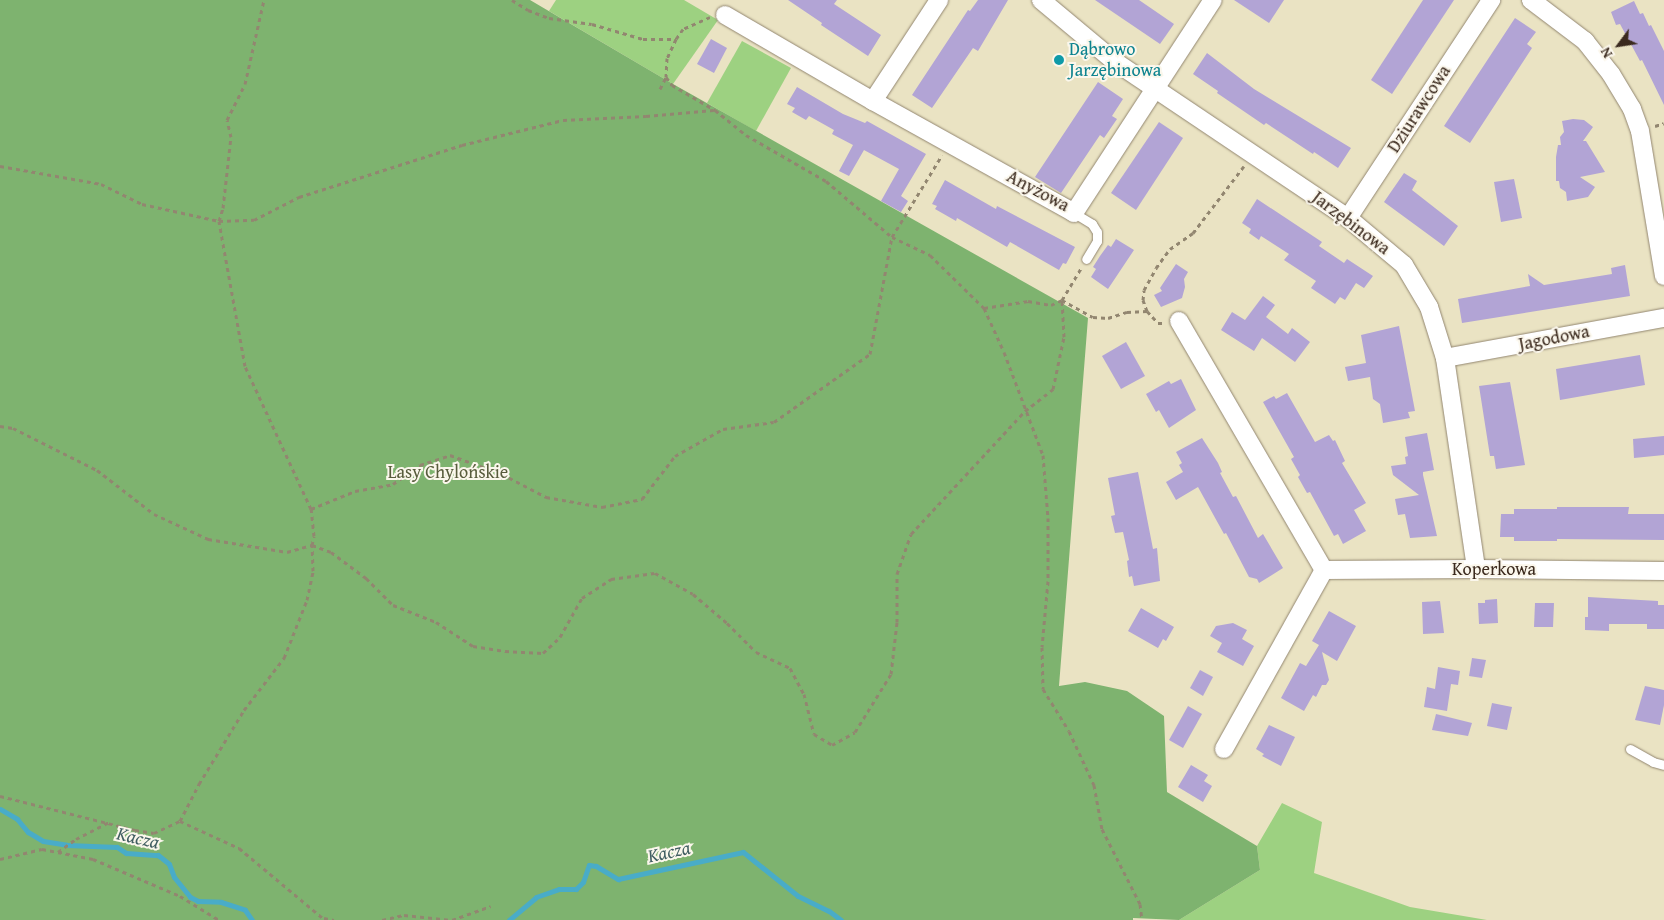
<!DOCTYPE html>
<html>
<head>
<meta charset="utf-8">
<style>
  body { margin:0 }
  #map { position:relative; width:1664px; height:920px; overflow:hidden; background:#eae3c3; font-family:"Gentium Book Plus",serif }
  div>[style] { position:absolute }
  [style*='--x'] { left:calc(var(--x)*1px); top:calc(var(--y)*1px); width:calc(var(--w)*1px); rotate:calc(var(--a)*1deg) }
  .green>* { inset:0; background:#9dd181 }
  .forest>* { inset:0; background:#7eb36f }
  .stream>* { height:5px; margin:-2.5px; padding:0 2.5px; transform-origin:2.5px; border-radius:2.5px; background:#49acc8 }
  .building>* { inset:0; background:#b2a4d5 }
  .path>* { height:3px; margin-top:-1.5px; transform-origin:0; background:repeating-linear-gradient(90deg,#928670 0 4px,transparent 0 8px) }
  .roads { filter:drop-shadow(0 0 1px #928670) drop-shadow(0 0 1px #928670) }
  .service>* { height:9px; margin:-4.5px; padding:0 4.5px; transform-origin:4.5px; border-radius:4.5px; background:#fff }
  .minor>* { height:18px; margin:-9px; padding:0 9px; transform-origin:9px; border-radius:9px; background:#fff }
  .dots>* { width:14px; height:14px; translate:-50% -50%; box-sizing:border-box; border:2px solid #fbf7ec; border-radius:50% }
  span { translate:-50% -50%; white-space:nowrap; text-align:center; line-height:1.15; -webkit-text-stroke:4px #fbf7ec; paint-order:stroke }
  .culture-label { font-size:18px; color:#0d838f }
  .left { translate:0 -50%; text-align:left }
  .street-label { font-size:18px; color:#3b2a1e }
  .park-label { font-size:18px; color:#585c3c }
  .water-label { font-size:19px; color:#415e62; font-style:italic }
  .north { position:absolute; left:1594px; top:20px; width:50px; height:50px; -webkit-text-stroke:4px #fbf7ec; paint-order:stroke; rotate:239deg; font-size:14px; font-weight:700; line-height:20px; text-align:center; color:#3b2a1e }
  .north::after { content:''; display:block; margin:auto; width:18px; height:22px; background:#3b2a1e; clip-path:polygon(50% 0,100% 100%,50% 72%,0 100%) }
</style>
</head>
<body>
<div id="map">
  <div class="green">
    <div style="clip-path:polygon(556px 0,684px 0,718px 20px,673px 84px,549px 11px)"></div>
    <div style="clip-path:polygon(742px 41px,791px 68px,756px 131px,707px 103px)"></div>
    <div style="clip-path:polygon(1282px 803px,1322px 822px,1314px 873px,1410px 907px,1487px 920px,1179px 920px,1260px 870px,1257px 846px)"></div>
  </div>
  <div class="forest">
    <div style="clip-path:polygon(0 0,530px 0,673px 84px,1088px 318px,1059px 686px,1085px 682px,1127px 691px,1164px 716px,1167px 792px,1257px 846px,1260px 870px,1179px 920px,1133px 918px,1133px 920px,0 920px)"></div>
  </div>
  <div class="stream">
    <div style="--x:0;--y:809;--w:20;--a:30"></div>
    <div style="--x:17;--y:819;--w:17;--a:50"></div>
    <div style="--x:28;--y:832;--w:17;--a:31"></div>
    <div style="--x:43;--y:841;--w:24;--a:9"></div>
    <div style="--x:67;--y:845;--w:50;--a:2.3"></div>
    <div style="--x:117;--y:847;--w:11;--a:34"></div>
    <div style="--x:126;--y:853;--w:32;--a:4"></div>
    <div style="--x:158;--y:855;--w:14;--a:39"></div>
    <div style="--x:169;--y:864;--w:14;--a:69"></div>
    <div style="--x:174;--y:877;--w:26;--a:51"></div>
    <div style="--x:190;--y:897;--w:9;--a:27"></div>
    <div style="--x:198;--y:901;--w:23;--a:2"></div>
    <div style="--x:221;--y:902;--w:25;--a:18"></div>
    <div style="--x:245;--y:910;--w:12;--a:55"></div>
    <div style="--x:509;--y:920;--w:35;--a:-40"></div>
    <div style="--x:536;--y:897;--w:24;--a:-19"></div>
    <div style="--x:559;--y:889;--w:17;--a:0"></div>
    <div style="--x:576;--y:889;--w:10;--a:-45"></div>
    <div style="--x:583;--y:882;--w:18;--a:-71"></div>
    <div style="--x:589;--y:865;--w:7;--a:8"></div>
    <div style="--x:596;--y:866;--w:26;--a:31"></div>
    <div style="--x:618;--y:879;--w:128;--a:-12.2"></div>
    <div style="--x:743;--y:852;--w:70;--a:38.7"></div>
    <div style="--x:798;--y:896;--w:34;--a:26"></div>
    <div style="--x:829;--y:911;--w:15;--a:37"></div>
  </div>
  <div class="building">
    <div style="clip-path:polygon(788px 0,837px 0,834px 4px,881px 35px,868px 56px,821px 25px,822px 23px)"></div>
    <div style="clip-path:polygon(978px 0,1008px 0,978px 51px,973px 48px,932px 108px,912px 95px,968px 10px,970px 11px)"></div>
    <div style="clip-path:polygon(1095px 0,1139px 0,1174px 24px,1160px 44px)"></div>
    <div style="clip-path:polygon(1234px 0,1284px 0,1269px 23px)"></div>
    <div style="clip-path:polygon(1423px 0,1454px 0,1392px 94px,1371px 80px)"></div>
    <div style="clip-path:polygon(1634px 1px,1640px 14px,1643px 13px,1649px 26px,1651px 25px,1664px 51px,1664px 105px,1642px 60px,1640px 61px,1620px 24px,1616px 25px,1611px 12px)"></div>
    <div style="clip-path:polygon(1515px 18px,1536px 32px,1527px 44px,1532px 48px,1470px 143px,1444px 126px)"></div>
    <div style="clip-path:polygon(711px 39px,727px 48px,714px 73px,697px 64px)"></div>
    <div style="clip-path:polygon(1207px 53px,1254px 89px,1351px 148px,1338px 168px,1314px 152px,1313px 154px,1266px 123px,1264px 125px,1217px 93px,1218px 91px,1193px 74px)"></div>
    <div style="clip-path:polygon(1098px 82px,1123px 99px,1112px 116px,1117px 119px,1104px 138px,1100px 135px,1061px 193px,1035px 177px)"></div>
    <div style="clip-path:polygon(797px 87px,843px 114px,865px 123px,867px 121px,926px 154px,901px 196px,908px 201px,901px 212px,881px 201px,899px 169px,864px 150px,849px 176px,839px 171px,853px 145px,832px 134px,834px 130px,809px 116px,806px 120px,792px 112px,795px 108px,787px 104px)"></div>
    <div style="clip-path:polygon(1573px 119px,1584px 120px,1593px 127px,1583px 141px,1586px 141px,1605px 172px,1580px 177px,1595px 187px,1588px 197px,1567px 201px,1566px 192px,1560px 188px,1559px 181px,1556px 181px,1556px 157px,1558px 145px,1561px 145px,1560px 137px,1564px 132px,1562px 121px)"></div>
    <div style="clip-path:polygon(1159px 122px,1183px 138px,1136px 210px,1111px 193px)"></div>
    <div style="clip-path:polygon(1404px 173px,1417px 181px,1412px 190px,1458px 226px,1444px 246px,1384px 202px)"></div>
    <div style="clip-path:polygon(1514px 179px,1522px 218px,1501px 222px,1494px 182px)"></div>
    <div style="clip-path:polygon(945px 180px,996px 209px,997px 206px,1075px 247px,1066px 264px,1063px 263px,1059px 270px,1010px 242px,1007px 247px,957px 218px,956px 221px,935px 209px,937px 206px,932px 204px)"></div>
    <div style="clip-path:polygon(1257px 199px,1322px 242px,1319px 246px,1344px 263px,1347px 259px,1373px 276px,1364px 288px,1356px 283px,1345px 300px,1340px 297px,1335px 304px,1311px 288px,1316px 281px,1284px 260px,1289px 254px,1261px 236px,1259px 240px,1249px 233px,1251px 229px,1242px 223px)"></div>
    <div style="clip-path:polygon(1116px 239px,1134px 250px,1108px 289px,1091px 277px,1096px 269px,1093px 267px,1100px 256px,1108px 245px,1111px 247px)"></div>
    <div style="clip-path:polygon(1176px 264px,1188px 272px,1184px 279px,1185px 287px,1182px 298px,1161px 307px,1154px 295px,1162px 291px,1160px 288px)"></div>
    <div style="clip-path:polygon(1625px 265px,1630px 296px,1462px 323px,1458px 299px,1530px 286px,1528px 274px,1544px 285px,1612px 274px,1611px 268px)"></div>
    <div style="clip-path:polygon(1263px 296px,1275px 305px,1266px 317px,1288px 334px,1292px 328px,1310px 342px,1295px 362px,1262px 338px,1254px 351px,1221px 330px,1232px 312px,1245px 320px)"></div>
    <div style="clip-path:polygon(1399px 326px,1415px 411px,1408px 412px,1410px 418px,1383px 423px,1380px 404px,1373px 399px,1370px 377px,1348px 381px,1345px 367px,1366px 363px,1361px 335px)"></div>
    <div style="clip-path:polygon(1126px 342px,1145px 376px,1121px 389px,1102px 356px)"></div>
    <div style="clip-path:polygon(1640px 355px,1645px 385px,1560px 400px,1556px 369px)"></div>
    <div style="clip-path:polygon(1181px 379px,1196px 410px,1169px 428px,1159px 410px,1156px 412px,1146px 394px,1169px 381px,1171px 384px)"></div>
    <div style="clip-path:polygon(1510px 382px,1525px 465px,1496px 469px,1494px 456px,1490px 456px,1479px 386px)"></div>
    <div style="clip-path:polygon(1287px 393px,1315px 442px,1329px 435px,1333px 441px,1335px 440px,1345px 461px,1342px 463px,1366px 503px,1354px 510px,1366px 531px,1343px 544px,1338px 534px,1334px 536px,1310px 492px,1307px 493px,1298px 477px,1300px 475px,1291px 459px,1294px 457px,1263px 402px,1274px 396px,1276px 399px)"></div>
    <div style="clip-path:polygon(1427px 433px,1434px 470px,1423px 472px,1423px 475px,1437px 536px,1410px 538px,1405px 514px,1398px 515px,1395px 499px,1419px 495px,1393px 475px,1391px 466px,1406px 464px,1405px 457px,1408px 456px,1405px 437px)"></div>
    <div style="clip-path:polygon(1664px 436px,1664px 455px,1634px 458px,1633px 439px)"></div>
    <div style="clip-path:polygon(1202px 438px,1218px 463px,1222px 472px,1220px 473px,1233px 497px,1236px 496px,1258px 538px,1263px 534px,1283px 568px,1259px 583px,1257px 579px,1249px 577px,1226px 533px,1224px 534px,1198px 487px,1176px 500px,1166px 482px,1183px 472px,1179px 465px,1182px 463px,1176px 452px)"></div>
    <div style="clip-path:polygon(1138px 472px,1153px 549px,1157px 548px,1160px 581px,1134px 586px,1132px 576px,1129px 577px,1127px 561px,1129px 560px,1123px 532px,1115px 533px,1111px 516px,1115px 515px,1108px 478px)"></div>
    <div style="clip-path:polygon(1557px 507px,1629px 507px,1628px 514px,1664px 514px,1664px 540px,1557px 539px,1557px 541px,1514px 541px,1514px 537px,1500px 537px,1501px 514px,1514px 514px,1514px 509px,1557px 509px)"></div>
    <div style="clip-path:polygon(1588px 597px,1658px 601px,1658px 605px,1664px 605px,1664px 629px,1647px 629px,1647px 624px,1609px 624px,1609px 631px,1585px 630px,1585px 617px,1588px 617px)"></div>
    <div style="clip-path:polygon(1497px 599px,1498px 623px,1479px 624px,1478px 603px,1485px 603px,1485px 600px)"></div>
    <div style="clip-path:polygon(1440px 601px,1444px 633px,1423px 634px,1422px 602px)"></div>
    <div style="clip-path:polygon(1535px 603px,1554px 603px,1553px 627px,1534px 627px)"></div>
    <div style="clip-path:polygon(1141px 608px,1174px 627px,1166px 641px,1163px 639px,1158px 648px,1128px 631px)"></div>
    <div style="clip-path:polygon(1329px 611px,1356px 626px,1337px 661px,1322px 652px,1329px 680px,1326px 685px,1322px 685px,1316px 697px,1313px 695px,1304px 711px,1281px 698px,1300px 663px,1306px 666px,1319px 645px,1312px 641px)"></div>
    <div style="clip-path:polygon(1233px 623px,1247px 630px,1242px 639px,1254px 646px,1243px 666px,1217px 652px,1222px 643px,1210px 636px,1216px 626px)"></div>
    <div style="clip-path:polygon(1472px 658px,1486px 660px,1482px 678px,1469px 676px)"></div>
    <div style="clip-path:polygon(1438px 667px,1460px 671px,1458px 685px,1451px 684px,1447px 711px,1424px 707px,1427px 687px,1435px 689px)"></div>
    <div style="clip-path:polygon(1200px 670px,1213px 677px,1203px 696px,1190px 688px)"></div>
    <div style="clip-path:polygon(1645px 686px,1664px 690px,1664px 705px,1660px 725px,1635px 720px)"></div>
    <div style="clip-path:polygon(1492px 703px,1512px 707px,1507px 730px,1487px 726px)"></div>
    <div style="clip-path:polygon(1188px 706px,1202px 714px,1183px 748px,1169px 740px)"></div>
    <div style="clip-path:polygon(1436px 714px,1472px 723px,1468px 736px,1432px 730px)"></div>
    <div style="clip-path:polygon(1269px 725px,1295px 737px,1281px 766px,1262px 756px,1264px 754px,1256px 749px)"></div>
    <div style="clip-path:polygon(1191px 765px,1208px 775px,1204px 781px,1212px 786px,1203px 802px,1178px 787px)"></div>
  </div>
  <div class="path">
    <div style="--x:512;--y:0;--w:19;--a:32"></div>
    <div style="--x:528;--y:10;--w:22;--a:21"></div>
    <div style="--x:549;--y:18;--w:43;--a:7.9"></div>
    <div style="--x:592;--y:24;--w:53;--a:16.4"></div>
    <div style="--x:643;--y:39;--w:33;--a:0"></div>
    <div style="--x:710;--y:17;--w:30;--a:156"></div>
    <div style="--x:683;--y:29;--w:12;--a:125"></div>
    <div style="--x:676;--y:39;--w:21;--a:115"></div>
    <div style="--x:667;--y:58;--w:19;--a:93"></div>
    <div style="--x:666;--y:77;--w:10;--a:53"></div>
    <div style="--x:672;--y:85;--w:50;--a:30.2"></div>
    <div style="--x:715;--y:110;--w:40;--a:39"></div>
    <div style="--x:746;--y:135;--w:92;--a:29.9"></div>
    <div style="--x:826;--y:181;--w:87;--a:40.3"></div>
    <div style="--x:892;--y:237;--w:42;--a:25.3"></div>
    <div style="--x:930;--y:255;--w:76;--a:44.5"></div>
    <div style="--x:984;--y:308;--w:48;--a:65.6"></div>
    <div style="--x:1004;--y:352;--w:110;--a:69.3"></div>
    <div style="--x:1043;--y:455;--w:63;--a:85.5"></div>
    <div style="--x:1048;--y:518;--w:63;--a:90"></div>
    <div style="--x:1048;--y:581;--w:66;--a:95.2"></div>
    <div style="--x:1042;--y:647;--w:42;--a:88.6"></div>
    <div style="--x:1043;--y:689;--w:49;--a:58.2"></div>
    <div style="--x:1069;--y:731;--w:60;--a:65.2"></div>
    <div style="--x:1094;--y:785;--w:45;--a:79.7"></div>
    <div style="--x:1102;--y:829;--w:84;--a:63.1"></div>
    <div style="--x:1140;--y:904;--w:16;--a:83"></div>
    <div style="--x:660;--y:89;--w:13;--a:-63"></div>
    <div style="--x:1655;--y:126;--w:9;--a:-18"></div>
    <div style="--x:0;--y:166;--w:103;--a:10.1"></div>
    <div style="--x:101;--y:184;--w:46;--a:26"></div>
    <div style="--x:142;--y:204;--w:79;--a:12.4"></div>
    <div style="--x:219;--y:221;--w:35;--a:-2"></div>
    <div style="--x:254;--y:220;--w:51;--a:-27.1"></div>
    <div style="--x:299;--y:197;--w:171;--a:-17.7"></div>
    <div style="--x:462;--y:145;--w:104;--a:-13.9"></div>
    <div style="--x:563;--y:120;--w:83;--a:-2.8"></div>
    <div style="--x:646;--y:116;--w:68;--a:-5"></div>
    <div style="--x:984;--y:308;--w:45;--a:-9"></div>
    <div style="--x:1028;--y:301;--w:23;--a:10"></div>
    <div style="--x:1051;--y:305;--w:12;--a:-24"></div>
    <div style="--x:1062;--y:300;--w:37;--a:-59"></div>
    <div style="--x:1147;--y:311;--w:16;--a:47"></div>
    <div style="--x:1158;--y:323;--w:6;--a:0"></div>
    <div style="--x:0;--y:426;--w:13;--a:9"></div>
    <div style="--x:13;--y:428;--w:94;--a:26.6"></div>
    <div style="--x:97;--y:470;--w:72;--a:37.7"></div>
    <div style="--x:154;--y:514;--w:60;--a:24.8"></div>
    <div style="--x:208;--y:539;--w:80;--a:9.3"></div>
    <div style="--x:287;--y:552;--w:26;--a:-16"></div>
    <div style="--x:312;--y:545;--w:9;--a:-77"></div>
    <div style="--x:314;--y:536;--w:27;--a:-96"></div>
    <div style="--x:311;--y:509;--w:157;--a:-114.8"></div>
    <div style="--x:245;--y:366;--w:147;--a:-100.2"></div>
    <div style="--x:219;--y:221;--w:14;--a:-73"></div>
    <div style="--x:223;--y:208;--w:71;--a:-83.6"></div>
    <div style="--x:231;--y:137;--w:17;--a:-103"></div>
    <div style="--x:227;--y:120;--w:40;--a:-63.4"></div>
    <div style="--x:245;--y:84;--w:86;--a:-77.3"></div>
    <div style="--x:311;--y:509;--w:48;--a:-22.2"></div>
    <div style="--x:355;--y:491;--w:39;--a:-10"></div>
    <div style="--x:393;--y:484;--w:33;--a:-35"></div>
    <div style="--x:420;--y:465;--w:32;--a:-18"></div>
    <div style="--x:450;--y:455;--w:55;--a:20.1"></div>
    <div style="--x:502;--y:474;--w:50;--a:27.6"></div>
    <div style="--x:546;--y:497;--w:57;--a:10.1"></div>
    <div style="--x:602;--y:507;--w:41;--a:-11.3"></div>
    <div style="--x:642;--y:499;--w:54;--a:-52.5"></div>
    <div style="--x:675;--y:456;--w:55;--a:-29.4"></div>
    <div style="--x:723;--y:429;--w:51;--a:-7.8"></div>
    <div style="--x:774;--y:422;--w:118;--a:-35.3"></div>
    <div style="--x:870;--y:354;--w:119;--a:-79.4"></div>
    <div style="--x:892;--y:237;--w:96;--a:-58.6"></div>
    <div style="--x:0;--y:796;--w:139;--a:14.1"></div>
    <div style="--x:135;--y:830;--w:19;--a:9"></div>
    <div style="--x:154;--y:833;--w:29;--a:-25"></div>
    <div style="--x:180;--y:821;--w:65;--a:24.6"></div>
    <div style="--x:239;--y:848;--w:112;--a:39.9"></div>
    <div style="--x:180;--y:821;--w:42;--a:-62.8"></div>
    <div style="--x:199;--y:784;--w:87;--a:-58.7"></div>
    <div style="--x:244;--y:710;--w:66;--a:-52.4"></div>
    <div style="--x:284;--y:658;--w:62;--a:-68.4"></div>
    <div style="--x:307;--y:600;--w:30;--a:-78"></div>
    <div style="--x:313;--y:571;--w:26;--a:-92"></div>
    <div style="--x:312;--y:545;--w:20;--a:20"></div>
    <div style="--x:331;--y:552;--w:44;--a:36.6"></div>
    <div style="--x:366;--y:578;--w:38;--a:45"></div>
    <div style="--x:393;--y:605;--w:46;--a:21.6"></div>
    <div style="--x:436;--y:622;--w:44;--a:33"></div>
    <div style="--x:473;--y:646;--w:32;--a:9"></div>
    <div style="--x:505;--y:651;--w:38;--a:3"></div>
    <div style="--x:543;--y:653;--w:23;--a:-43"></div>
    <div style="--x:560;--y:637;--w:45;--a:-60.6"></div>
    <div style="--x:582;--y:598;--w:35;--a:-33"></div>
    <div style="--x:611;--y:579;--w:44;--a:-7.8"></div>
    <div style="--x:655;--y:573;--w:43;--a:28.9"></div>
    <div style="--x:693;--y:594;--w:45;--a:40.5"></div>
    <div style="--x:727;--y:623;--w:41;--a:45"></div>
    <div style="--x:756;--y:652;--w:38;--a:25"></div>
    <div style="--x:790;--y:668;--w:30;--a:62"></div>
    <div style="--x:804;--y:694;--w:41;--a:76"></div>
    <div style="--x:814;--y:734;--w:21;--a:31"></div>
    <div style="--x:832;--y:745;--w:26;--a:-29"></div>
    <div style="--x:855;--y:732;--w:68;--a:-58.2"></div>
    <div style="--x:891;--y:674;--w:52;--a:-83.4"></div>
    <div style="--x:897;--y:622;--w:48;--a:-90"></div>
    <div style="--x:897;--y:574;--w:42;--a:-70.7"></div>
    <div style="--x:911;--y:534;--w:168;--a:-47.2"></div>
    <div style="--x:1025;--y:411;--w:36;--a:-38"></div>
    <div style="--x:1053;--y:389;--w:53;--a:-78.1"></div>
    <div style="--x:1064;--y:337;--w:37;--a:-93"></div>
    <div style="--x:1062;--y:300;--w:35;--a:29"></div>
    <div style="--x:1093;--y:317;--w:15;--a:4"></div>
    <div style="--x:1108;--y:318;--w:20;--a:-18"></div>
    <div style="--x:1127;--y:312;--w:20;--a:-3"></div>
    <div style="--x:1147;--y:311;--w:12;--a:-110"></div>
    <div style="--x:1143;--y:300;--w:10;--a:-84"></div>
    <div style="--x:1144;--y:290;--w:25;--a:-61"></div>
    <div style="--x:1156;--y:268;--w:24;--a:-54"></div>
    <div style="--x:1170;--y:249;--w:28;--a:-35"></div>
    <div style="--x:1193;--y:233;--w:84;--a:-52.7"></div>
    <div style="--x:58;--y:852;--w:22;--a:-36"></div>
    <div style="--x:76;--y:839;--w:37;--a:-27"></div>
    <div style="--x:0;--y:859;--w:43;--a:-13.4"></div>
    <div style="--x:42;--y:849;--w:52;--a:11.1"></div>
    <div style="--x:93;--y:859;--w:95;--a:23"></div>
    <div style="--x:180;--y:896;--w:46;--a:31.6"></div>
    <div style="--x:324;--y:918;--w:10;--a:11"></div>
    <div style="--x:382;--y:920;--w:23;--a:-13"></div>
    <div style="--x:404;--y:915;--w:48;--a:5.9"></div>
    <div style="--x:452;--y:920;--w:41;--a:-19.7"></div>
  </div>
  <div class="roads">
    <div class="service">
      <div style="--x:1074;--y:213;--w:21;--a:31"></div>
      <div style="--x:1092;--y:224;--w:9;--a:58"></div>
      <div style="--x:1097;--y:232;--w:9;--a:90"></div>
      <div style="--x:1097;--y:241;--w:21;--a:121"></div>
      <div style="--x:1630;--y:749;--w:26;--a:29"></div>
      <div style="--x:1653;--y:762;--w:11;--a:15"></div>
    </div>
    <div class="minor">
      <div style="--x:1041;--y:0;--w:95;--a:39.9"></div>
      <div style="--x:1114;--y:61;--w:282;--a:33.9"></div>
      <div style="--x:1348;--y:218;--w:73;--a:40"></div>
      <div style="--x:1404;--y:265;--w:49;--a:59.2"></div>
      <div style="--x:1429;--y:307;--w:53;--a:72.6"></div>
      <div style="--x:1445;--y:358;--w:213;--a:81.6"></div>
      <div style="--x:1531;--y:0;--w:68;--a:37.2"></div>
      <div style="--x:1585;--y:41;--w:42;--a:51.8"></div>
      <div style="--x:1611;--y:74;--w:41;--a:59"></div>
      <div style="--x:1632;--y:109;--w:23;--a:70"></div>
      <div style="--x:1640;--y:131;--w:147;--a:80.6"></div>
      <div style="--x:725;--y:15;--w:171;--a:30.2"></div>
      <div style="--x:873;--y:101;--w:230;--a:29.1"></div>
      <div style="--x:1074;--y:213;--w:254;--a:-56.9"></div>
      <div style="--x:873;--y:101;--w:121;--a:-56.8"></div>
      <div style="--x:1348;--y:218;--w:261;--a:-56.7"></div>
      <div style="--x:1179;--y:321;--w:288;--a:59.8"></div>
      <div style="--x:1324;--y:570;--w:152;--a:-0.4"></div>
      <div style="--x:1476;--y:569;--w:188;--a:0.6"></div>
      <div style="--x:1445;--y:358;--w:223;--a:-10.4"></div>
      <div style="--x:1224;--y:749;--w:205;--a:-60.8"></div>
    </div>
  </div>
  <div class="dots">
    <div style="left:1059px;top:60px;background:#0f9aa8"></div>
  </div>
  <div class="culture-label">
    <span class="left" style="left:1069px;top:60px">Dąbrowo<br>Jarzębinowa</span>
  </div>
  <div class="street-label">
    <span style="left:1419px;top:109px;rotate:-57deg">Dziurawcowa</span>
    <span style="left:1038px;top:191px;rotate:28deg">Anyżowa</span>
    <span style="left:1351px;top:223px;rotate:37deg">Jarzębinowa</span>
    <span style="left:1554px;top:338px;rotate:-11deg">Jagodowa</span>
    <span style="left:1494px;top:569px">Koperkowa</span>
  </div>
  <div class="park-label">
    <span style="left:448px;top:472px">Lasy Chylońskie</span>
  </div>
  <div class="water-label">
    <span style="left:138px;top:838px;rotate:13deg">Kacza</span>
    <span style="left:669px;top:852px;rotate:-12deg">Kacza</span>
  </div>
  <div class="north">N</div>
</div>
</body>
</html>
